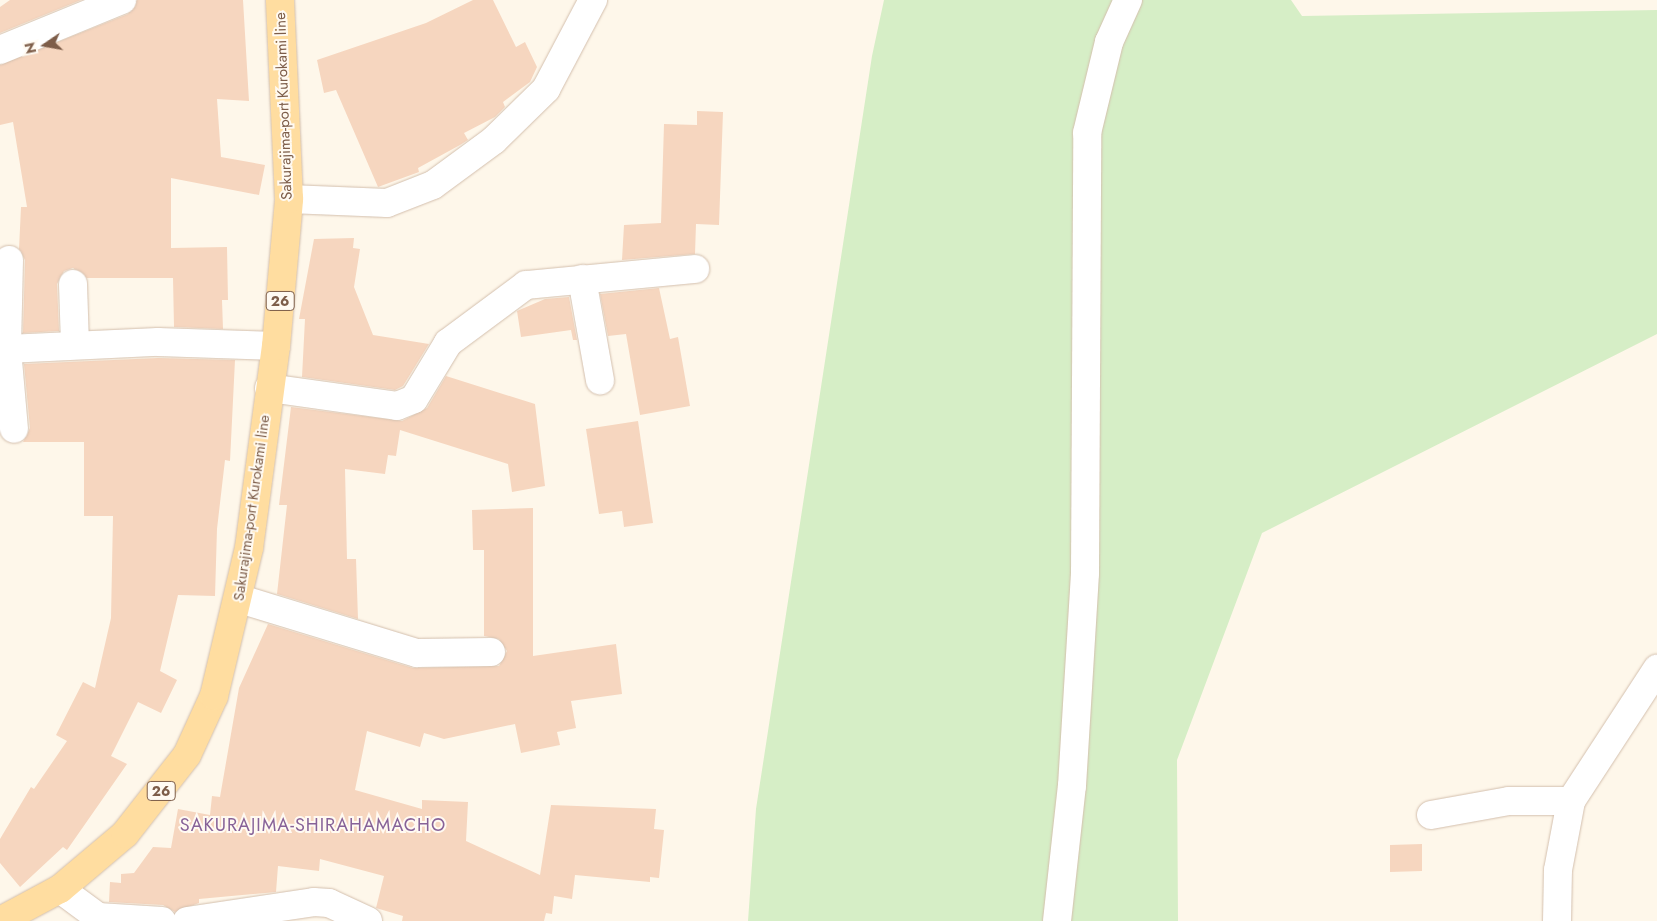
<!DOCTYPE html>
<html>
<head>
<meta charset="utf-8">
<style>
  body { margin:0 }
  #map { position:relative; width:1657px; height:921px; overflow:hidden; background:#fef7ea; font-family:Jost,sans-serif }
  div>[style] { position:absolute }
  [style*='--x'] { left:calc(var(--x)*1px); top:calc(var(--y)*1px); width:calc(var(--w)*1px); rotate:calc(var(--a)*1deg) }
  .green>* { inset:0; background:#d6eec6 }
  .building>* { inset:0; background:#f6d6bf }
  .roads { filter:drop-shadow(0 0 1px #d3bfad) drop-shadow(0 0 1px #d3bfad) }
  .minor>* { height:28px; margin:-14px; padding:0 14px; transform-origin:14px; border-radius:14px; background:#fff }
  .primary>* { height:28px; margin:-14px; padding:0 14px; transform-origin:14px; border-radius:14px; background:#ffdda0 }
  span { translate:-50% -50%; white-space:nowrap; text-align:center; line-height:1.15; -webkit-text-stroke:4px #fffaf2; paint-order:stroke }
  .shield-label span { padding:1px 4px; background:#fffaf2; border:1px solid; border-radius:4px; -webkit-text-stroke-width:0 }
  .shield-label { font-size:14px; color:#7d5d49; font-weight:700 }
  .street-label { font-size:15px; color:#7d5d49 }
  .quarter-label { font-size:18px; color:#876298; letter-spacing:1px }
  .north { position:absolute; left:20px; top:20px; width:50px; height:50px; -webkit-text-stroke:4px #fffaf2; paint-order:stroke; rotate:258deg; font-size:14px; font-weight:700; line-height:20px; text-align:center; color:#7d5d49 }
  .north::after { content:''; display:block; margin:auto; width:18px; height:22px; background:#7d5d49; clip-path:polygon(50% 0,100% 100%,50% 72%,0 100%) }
</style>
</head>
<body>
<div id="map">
  <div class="green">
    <div style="clip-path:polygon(884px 0,1291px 0,1302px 16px,1657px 10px,1657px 334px,1262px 533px,1177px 760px,1178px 921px,748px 921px,756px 809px,872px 56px)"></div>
  </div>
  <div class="building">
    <div style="clip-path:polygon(10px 0,81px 0,0 33px,0 7px)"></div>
    <div style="clip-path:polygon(137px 0,243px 0,249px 101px,217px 99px,221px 157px,265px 165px,259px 195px,171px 178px,171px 248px,227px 247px,228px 300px,222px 300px,223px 329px,174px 327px,173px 278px,87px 278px,73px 268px,64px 271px,57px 284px,59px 331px,23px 333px,25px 260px,19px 249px,21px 207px,27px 207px,13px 122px,0 125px,0 65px,128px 14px)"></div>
    <div style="clip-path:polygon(473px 0,493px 0,516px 47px,525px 42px,537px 67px,530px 82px,503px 102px,505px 107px,495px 117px,464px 133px,468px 140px,460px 145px,418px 168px,419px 172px,378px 187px,336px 90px,324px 93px,317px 60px,426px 23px)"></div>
    <div style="clip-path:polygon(697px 111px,723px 112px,719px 225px,696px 224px,695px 254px,622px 260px,624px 225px,661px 223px,664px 124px,697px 125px)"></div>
    <div style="clip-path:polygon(354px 238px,353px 248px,360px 249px,354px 287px,373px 335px,429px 344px,403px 386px,395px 390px,302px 377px,305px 319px,299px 319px,314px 239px)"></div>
    <div style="clip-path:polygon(659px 288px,670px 339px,678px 337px,690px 406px,640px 415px,626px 334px,608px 336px,600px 294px)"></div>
    <div style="clip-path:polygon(569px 297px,577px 340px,573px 340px,571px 330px,521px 337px,517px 311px,545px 299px)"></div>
    <div style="clip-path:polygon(158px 358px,235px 360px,230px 461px,225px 460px,217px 529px,215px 596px,178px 595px,160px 671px,177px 680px,161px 713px,138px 702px,111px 756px,127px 764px,67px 850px,63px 847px,20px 887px,0 863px,0 839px,31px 787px,34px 789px,67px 741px,56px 735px,83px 682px,95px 688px,111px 618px,113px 516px,84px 516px,84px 442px,23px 442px,30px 428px,24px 364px)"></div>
    <div style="clip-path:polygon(446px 376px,535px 404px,545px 486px,512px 492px,508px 464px,400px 430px,396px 456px,388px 455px,385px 474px,345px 469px,347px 559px,356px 559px,358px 619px,277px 594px,287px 505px,279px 505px,291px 407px,402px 421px,427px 408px)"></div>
    <div style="clip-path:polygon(638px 421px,653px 523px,624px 527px,622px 511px,599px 514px,586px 429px)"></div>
    <div style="clip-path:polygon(533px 508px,533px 656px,616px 644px,622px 694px,571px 701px,576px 728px,557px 732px,560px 745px,521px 753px,515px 724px,444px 739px,424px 733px,420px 747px,367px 731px,355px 790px,422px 809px,422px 800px,468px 802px,466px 841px,540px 875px,551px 805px,656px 809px,654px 829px,664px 830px,659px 878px,650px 877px,650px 882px,575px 875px,572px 899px,554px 896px,552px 914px,546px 913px,544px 921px,402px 921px,403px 916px,376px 908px,384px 876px,320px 859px,319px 871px,278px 866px,276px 892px,199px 899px,199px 903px,175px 912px,163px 905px,109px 902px,110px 882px,121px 883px,121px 874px,134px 873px,153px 847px,171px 848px,178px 809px,210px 815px,212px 796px,220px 797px,239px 688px,268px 624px,413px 668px,499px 666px,507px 651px,499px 639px,484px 636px,484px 550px,473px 550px,472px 510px)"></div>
    <div style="clip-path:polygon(1422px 844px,1422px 871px,1390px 872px,1390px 845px)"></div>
  </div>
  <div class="roads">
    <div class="minor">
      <div style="--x:0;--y:50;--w:132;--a:-22.3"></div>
      <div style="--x:289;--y:199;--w:98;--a:2.3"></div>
      <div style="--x:387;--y:203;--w:49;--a:-21.4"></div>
      <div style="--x:433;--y:185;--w:76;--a:-36.4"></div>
      <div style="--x:494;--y:140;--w:73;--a:-44.4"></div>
      <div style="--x:546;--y:89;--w:101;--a:-62.2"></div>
      <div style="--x:9;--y:260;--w:89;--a:91.3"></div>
      <div style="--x:7;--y:349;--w:151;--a:-2.7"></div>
      <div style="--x:158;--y:342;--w:118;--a:1.9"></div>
      <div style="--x:582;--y:279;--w:103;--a:79.9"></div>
      <div style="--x:73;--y:284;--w:61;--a:88.1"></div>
      <div style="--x:7;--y:349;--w:80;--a:85"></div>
      <div style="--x:269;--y:388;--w:129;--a:8"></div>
      <div style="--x:397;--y:406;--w:18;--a:-22"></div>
      <div style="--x:414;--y:399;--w:66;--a:-58.7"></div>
      <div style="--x:448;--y:343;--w:97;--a:-36.6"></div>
      <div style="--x:526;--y:285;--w:170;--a:-5.4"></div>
      <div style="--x:240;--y:599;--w:185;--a:17"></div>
      <div style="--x:417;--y:653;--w:74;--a:-0.8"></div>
      <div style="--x:1431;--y:815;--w:79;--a:-10.2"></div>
      <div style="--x:1509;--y:801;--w:62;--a:0"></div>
      <div style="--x:60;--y:889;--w:47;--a:36.4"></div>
      <div style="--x:98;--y:917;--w:64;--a:3.6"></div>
      <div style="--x:187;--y:921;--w:128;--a:-8.5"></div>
      <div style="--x:314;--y:902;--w:15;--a:4"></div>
      <div style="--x:329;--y:903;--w:43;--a:24.8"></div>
      <div style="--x:1057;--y:921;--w:136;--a:-83.7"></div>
      <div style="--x:1072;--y:786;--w:213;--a:-86.5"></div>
      <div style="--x:1085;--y:573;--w:440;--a:-89.7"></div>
      <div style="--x:1087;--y:133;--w:94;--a:-76.4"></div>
      <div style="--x:1109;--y:42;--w:46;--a:-65.7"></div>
      <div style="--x:1557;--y:921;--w:51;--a:-88.9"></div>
      <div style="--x:1558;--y:870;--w:70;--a:-79.3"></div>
      <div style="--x:1571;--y:801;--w:158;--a:-56.9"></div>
    </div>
    <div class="primary">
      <div style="--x:0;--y:921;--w:68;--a:-28.1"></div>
      <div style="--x:60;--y:889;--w:85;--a:-40.2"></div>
      <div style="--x:125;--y:834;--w:100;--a:-51.9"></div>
      <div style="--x:187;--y:755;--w:65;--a:-65.4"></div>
      <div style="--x:214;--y:696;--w:152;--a:-76.7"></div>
      <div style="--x:249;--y:548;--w:204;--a:-82.4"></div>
      <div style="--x:276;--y:346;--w:148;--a:-84.9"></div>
      <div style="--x:289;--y:199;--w:199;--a:-92.6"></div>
    </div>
  </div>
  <div class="shield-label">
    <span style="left:280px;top:301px">26</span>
    <span style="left:161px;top:791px">26</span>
  </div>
  <div class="street-label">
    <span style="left:284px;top:106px;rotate:-92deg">Sakurajima-port Kurokami line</span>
    <span style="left:252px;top:508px;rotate:-82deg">Sakurajima-port Kurokami line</span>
  </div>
  <div class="quarter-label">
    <span style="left:313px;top:825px">SAKURAJIMA-SHIRAHAMACHO</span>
  </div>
  <div class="north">N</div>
</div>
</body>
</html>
